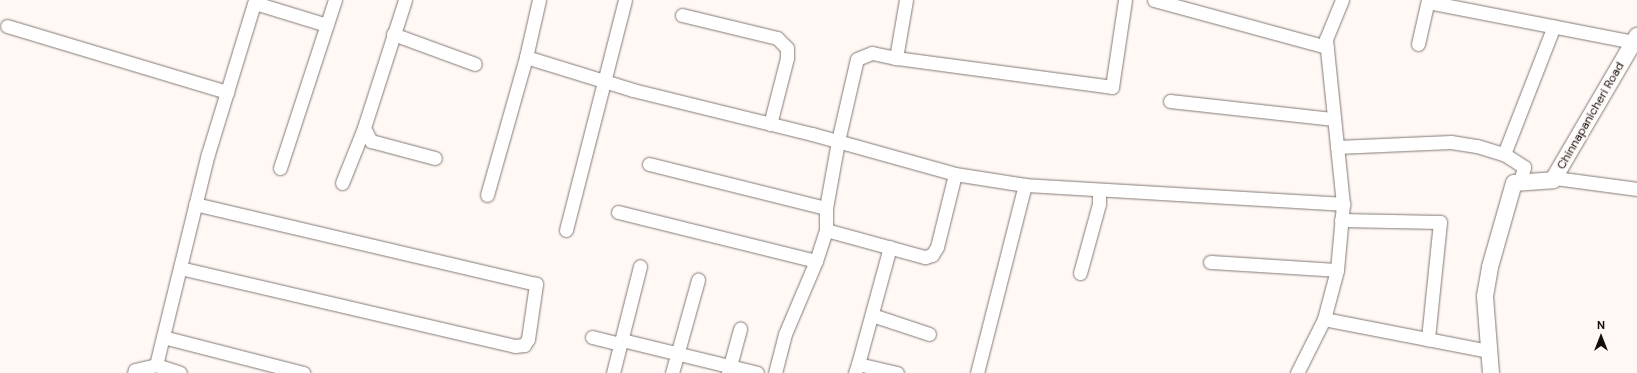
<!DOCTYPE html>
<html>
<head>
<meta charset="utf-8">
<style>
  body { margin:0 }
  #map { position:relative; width:1637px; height:373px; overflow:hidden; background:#fff8f5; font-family:"DM Sans",sans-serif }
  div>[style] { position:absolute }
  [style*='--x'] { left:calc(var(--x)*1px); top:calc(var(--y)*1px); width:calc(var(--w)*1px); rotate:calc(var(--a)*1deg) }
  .roads { filter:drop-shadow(0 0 1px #837974) drop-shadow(0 0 1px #837974) }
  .minor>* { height:13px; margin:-6.5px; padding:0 6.5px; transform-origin:6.5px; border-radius:6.5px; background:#fff }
  .tertiary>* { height:16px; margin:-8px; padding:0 8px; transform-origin:8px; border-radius:8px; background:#fff }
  span { translate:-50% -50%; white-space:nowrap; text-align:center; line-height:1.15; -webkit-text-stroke:3px #fff8f5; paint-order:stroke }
  .street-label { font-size:12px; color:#110e0c }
  .north { position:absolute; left:1581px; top:317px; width:40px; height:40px; -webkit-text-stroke:3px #fff8f5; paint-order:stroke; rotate:0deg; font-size:11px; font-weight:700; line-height:16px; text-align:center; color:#110e0c }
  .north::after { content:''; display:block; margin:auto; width:14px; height:18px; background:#110e0c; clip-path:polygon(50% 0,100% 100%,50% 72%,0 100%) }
</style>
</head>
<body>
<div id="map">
  <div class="roads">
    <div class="minor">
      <div style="--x:405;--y:0;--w:134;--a:107.8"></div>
      <div style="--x:364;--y:128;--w:15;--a:62"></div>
      <div style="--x:371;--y:141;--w:66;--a:14.9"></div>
      <div style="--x:539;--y:0;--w:58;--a:102.8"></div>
      <div style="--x:526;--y:57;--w:112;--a:17.1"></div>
      <div style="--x:633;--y:90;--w:184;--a:13.8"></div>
      <div style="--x:812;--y:134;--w:148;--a:15.6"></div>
      <div style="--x:906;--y:0;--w:59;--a:99.8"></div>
      <div style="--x:896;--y:58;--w:218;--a:7.6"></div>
      <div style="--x:1112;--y:87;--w:88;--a:-81.5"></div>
      <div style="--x:1154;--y:0;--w:179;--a:15.2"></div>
      <div style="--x:1428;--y:2;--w:210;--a:11"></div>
      <div style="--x:255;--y:3;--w:75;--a:17"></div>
      <div style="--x:682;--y:15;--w:98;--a:13.6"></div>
      <div style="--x:777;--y:38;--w:14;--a:45"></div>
      <div style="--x:787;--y:48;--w:10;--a:90"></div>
      <div style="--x:787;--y:58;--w:68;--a:104.4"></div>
      <div style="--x:7;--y:26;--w:230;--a:16.7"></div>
      <div style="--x:393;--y:34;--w:87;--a:20.1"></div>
      <div style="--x:1418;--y:44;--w:45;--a:-77.2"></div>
      <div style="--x:1170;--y:101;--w:165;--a:6.3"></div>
      <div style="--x:1337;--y:147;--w:114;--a:-2.5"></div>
      <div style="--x:1451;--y:142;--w:26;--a:9"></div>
      <div style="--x:1477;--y:146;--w:28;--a:17"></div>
      <div style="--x:1504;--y:154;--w:24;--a:33"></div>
      <div style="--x:1524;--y:167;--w:16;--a:105"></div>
      <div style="--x:1504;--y:154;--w:137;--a:-68.7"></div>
      <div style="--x:649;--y:164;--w:182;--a:14"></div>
      <div style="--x:826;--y:208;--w:22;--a:90"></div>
      <div style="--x:280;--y:168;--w:177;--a:-71.9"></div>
      <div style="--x:1555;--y:178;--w:83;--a:7.6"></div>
      <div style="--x:342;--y:183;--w:59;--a:-68.2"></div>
      <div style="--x:487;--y:195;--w:143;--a:-74.2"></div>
      <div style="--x:826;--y:208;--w:68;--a:-79.8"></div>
      <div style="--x:838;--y:141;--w:84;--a:-77"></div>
      <div style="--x:857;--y:59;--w:16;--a:-22"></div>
      <div style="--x:872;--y:53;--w:25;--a:12"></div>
      <div style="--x:618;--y:212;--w:204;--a:13.9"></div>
      <div style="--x:816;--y:261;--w:33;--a:-72"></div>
      <div style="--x:826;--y:230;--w:103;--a:15.3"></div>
      <div style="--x:925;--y:257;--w:7;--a:-16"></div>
      <div style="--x:932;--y:255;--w:9;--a:-58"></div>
      <div style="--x:937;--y:247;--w:75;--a:-76.1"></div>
      <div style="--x:955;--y:174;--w:71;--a:8.9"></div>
      <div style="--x:1341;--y:220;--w:99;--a:1.2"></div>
      <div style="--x:1440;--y:222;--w:118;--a:95.9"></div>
      <div style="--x:566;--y:230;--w:237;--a:-75.6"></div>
      <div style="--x:1210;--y:262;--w:127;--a:3.6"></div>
      <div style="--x:180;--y:268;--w:344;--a:13.1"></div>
      <div style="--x:515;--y:346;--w:9;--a:-6"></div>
      <div style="--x:524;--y:345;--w:7;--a:-56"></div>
      <div style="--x:528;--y:339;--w:56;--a:-81.7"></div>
      <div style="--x:536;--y:284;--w:350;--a:-166.8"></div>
      <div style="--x:1080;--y:273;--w:72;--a:-74.6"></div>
      <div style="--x:1099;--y:204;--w:14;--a:-90"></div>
      <div style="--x:872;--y:315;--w:60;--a:18.4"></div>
      <div style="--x:1324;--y:319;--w:167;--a:11"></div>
      <div style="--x:163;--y:337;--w:145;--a:14.4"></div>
      <div style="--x:592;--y:337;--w:29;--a:14"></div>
      <div style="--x:620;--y:344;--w:4;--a:-63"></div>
      <div style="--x:622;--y:340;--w:139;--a:13.7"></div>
      <div style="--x:858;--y:364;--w:121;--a:-74.7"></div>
      <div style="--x:156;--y:365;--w:25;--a:18"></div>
      <div style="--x:134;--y:373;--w:3;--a:-72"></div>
      <div style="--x:135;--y:370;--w:22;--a:-13"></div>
      <div style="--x:156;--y:365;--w:217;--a:-76.2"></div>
      <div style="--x:208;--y:154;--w:161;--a:-73"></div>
      <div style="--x:613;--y:373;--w:110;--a:-75.8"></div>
      <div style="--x:672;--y:373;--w:97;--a:-74.4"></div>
      <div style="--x:728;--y:373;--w:46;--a:-74.7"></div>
      <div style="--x:775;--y:373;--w:40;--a:-75.6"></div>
      <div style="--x:785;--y:334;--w:79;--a:-67"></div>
      <div style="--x:855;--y:373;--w:9;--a:-72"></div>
      <div style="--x:858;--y:364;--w:40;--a:13"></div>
      <div style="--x:977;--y:373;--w:194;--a:-75.7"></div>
      <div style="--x:1025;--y:185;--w:319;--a:3.4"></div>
      <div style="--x:1297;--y:373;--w:60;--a:-63.4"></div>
      <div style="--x:1324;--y:319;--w:51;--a:-75.1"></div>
      <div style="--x:1337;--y:270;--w:66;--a:-84.8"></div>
      <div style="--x:1343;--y:204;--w:166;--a:-95.9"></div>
      <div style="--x:1326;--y:39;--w:42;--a:-67.7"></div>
    </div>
    <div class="tertiary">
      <div style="--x:1491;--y:373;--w:77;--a:-94.5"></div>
      <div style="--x:1485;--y:296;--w:29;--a:-80"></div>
      <div style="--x:1490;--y:267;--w:87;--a:-74.1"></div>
      <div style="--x:1514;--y:183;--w:39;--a:-4"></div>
      <div style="--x:1553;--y:180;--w:167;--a:-59.7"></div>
    </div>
  </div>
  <div class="street-label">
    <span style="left:1591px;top:116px;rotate:-60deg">Chinnapanicheri Road</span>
  </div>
  <div class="north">N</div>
</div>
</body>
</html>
